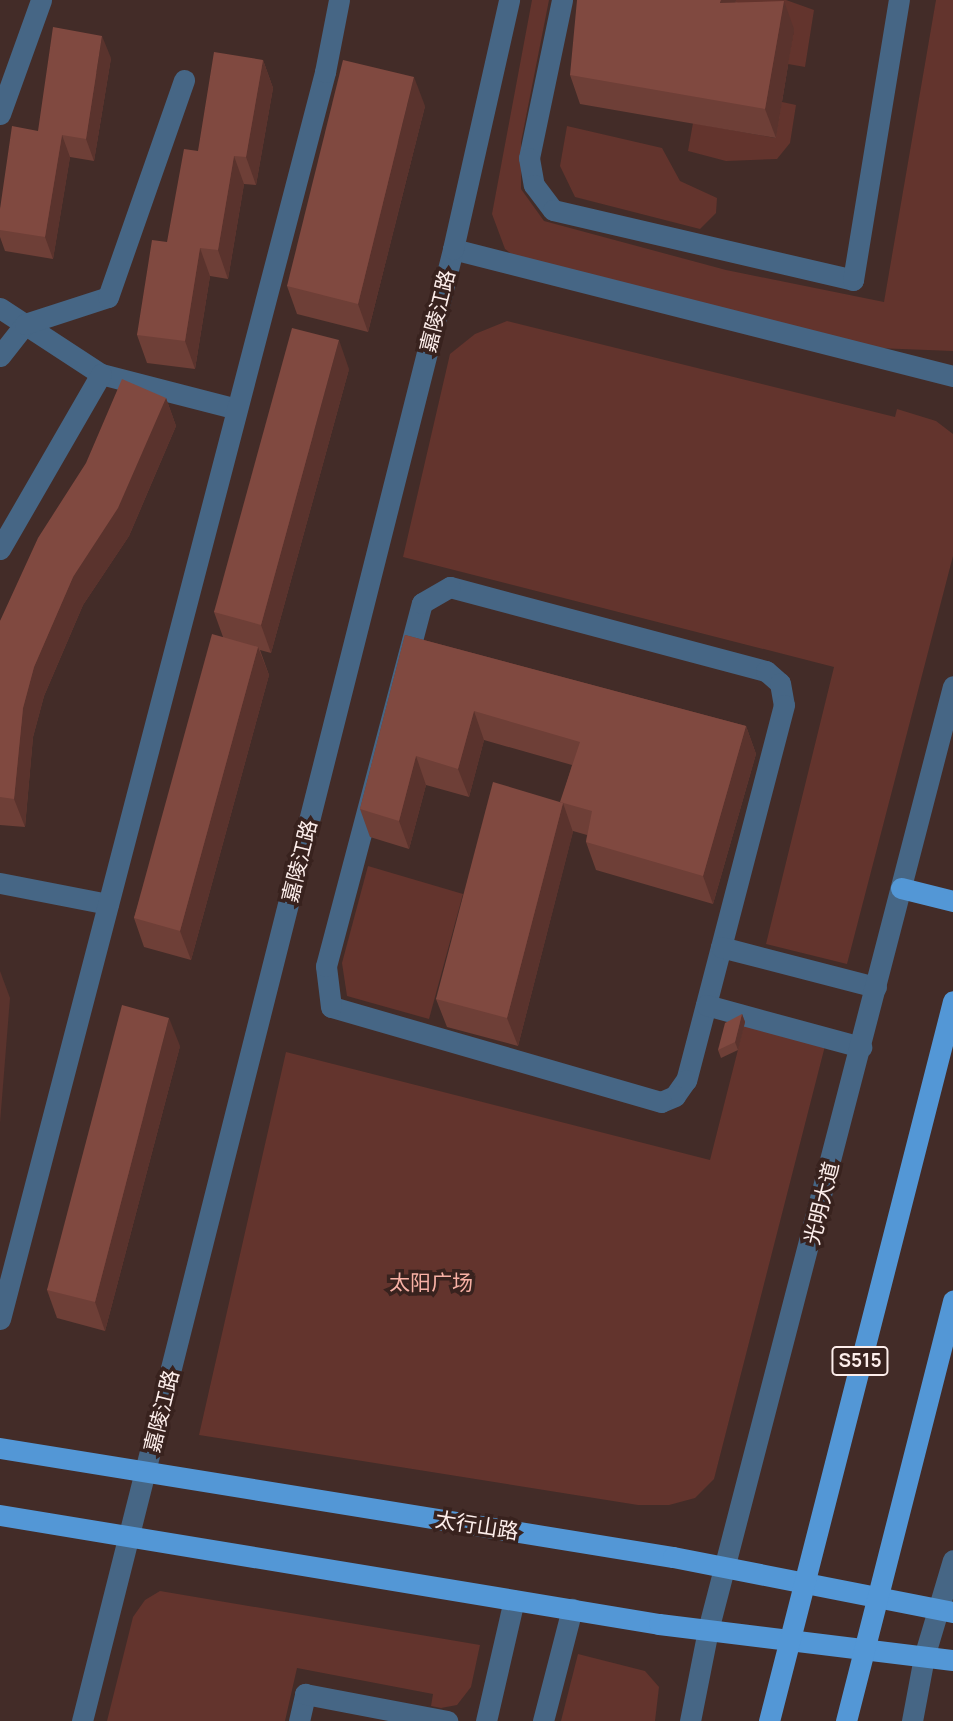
<!DOCTYPE html>
<html>
<head>
<meta charset="utf-8">
<style>
  body { margin:0 }
  #map { position:relative; width:953px; height:1721px; overflow:hidden; background:#432c28; font-family:Manrope,"Noto Sans SC",sans-serif }
  div>[style] { position:absolute }
  [style*='--x'] { left:calc(var(--x)*1px); top:calc(var(--y)*1px); width:calc(var(--w)*1px); rotate:calc(var(--a)*1deg) }
  .green>* { inset:0; background:#63342d }
  .minor>* { height:21px; margin:-10.5px; padding:0 10.5px; transform-origin:10.5px; border-radius:10.5px; background:#466685 }
  .major>* { height:21px; margin:-10.5px; padding:0 10.5px; transform-origin:10.5px; border-radius:10.5px; background:#5397d6 }
  .wall>* { inset:0; background:#6e3f37 }
  .shaded-wall>* { inset:0; background:#5a332d }
  .building>* { inset:0; background:#804940 }
  span { translate:-50% -50%; white-space:nowrap; text-align:center; line-height:1.15; -webkit-text-stroke:7px #38221e; paint-order:stroke }
  .shield-label span { padding:2px 5px; background:#38221e; border:2px solid; border-radius:5px; -webkit-text-stroke-width:0 }
  .shield-label { font-size:19px; color:#fdeeeb; font-weight:700 }
  .street-label { font-size:21px; color:#fdeeeb }
  .park-label { font-size:21px; color:#f8b1a5 }
</style>
</head>
<body>
<div id="map">
  <div class="green">
    <div style="clip-path:polygon(532px 0,549px 0,521px 142px,521px 189px,544px 221px,726px 270px,884px 302px,936px 0,953px 0,953px 351px,876px 348px,527px 266px,505px 249px,492px 214px)"></div>
    <div style="clip-path:polygon(736px 0,786px 0,814px 10px,805px 67px,788px 64px,794px 30px,731px 31px)"></div>
    <div style="clip-path:polygon(782px 102px,796px 105px,790px 143px,777px 159px,726px 161px,688px 151px,693px 123px,775px 138px)"></div>
    <div style="clip-path:polygon(567px 126px,662px 148px,680px 181px,717px 198px,716px 213px,700px 229px,575px 197px,560px 166px)"></div>
    <div style="clip-path:polygon(507px 321px,895px 417px,897px 409px,936px 421px,953px 434px,953px 556px,847px 964px,766px 944px,834px 667px,403px 557px,450px 354px,475px 334px)"></div>
    <div style="clip-path:polygon(368px 866px,463px 894px,429px 1019px,347px 996px,342px 963px)"></div>
    <div style="clip-path:polygon(745px 1022px,826px 1042px,714px 1479px,695px 1498px,669px 1505px,638px 1505px,199px 1435px,286px 1052px,710px 1160px)"></div>
    <div style="clip-path:polygon(160px 1591px,480px 1645px,471px 1687px,457px 1705px,441px 1708px,431px 1706px,433px 1694px,297px 1668px,285px 1721px,107px 1721px,133px 1617px,145px 1600px)"></div>
    <div style="clip-path:polygon(578px 1654px,645px 1671px,659px 1687px,655px 1721px,561px 1721px)"></div>
  </div>
  <div class="minor">
    <div style="--x:562;--y:0;--w:161;--a:101.8"></div>
    <div style="--x:529;--y:158;--w:27;--a:80"></div>
    <div style="--x:534;--y:185;--w:31;--a:53"></div>
    <div style="--x:553;--y:210;--w:308;--a:13.1"></div>
    <div style="--x:853;--y:280;--w:284;--a:-80.7"></div>
    <div style="--x:0;--y:114;--w:121;--a:-70.2"></div>
    <div style="--x:453;--y:249;--w:516;--a:14.25"></div>
    <div style="--x:0;--y:308;--w:121;--a:33.2"></div>
    <div style="--x:101;--y:374;--w:140;--a:14.4"></div>
    <div style="--x:0;--y:356;--w:41;--a:-52"></div>
    <div style="--x:25;--y:324;--w:87;--a:-18"></div>
    <div style="--x:108;--y:297;--w:230;--a:-70.7"></div>
    <div style="--x:0;--y:549;--w:202;--a:-60"></div>
    <div style="--x:450;--y:587;--w:327;--a:14.9"></div>
    <div style="--x:766;--y:671;--w:18;--a:41"></div>
    <div style="--x:780;--y:683;--w:22;--a:80"></div>
    <div style="--x:784;--y:705;--w:388;--a:104.6"></div>
    <div style="--x:686;--y:1080;--w:19;--a:125"></div>
    <div style="--x:675;--y:1096;--w:15;--a:157"></div>
    <div style="--x:661;--y:1102;--w:343;--a:-163.9"></div>
    <div style="--x:331;--y:1007;--w:41;--a:-97"></div>
    <div style="--x:326;--y:966;--w:375;--a:-75.2"></div>
    <div style="--x:422;--y:603;--w:32;--a:-30"></div>
    <div style="--x:0;--y:883;--w:110;--a:11"></div>
    <div style="--x:721;--y:947;--w:160;--a:14.5"></div>
    <div style="--x:706;--y:1005;--w:161;--a:15.2"></div>
    <div style="--x:0;--y:1319;--w:1289;--a:-75.39"></div>
    <div style="--x:325;--y:72;--w:73;--a:-79"></div>
    <div style="--x:82;--y:1721;--w:1518;--a:-75.85"></div>
    <div style="--x:453;--y:249;--w:255;--a:-77.3"></div>
    <div style="--x:299;--y:1721;--w:28;--a:-77"></div>
    <div style="--x:305;--y:1694;--w:145;--a:10.8"></div>
    <div style="--x:486;--y:1721;--w:124;--a:-77"></div>
    <div style="--x:543;--y:1721;--w:116;--a:-75.5"></div>
    <div style="--x:690;--y:1721;--w:93;--a:-78.8"></div>
    <div style="--x:708;--y:1630;--w:975;--a:-75.45"></div>
    <div style="--x:912;--y:1721;--w:65;--a:-79.4"></div>
    <div style="--x:924;--y:1657;--w:101;--a:-73.4"></div>
  </div>
  <div class="major">
    <div style="--x:901;--y:888;--w:54;--a:14"></div>
    <div style="--x:0;--y:1448;--w:682;--a:9.2"></div>
    <div style="--x:673;--y:1557;--w:285;--a:11.1"></div>
    <div style="--x:0;--y:1515;--w:668;--a:9.39"></div>
    <div style="--x:659;--y:1624;--w:296;--a:7"></div>
    <div style="--x:769;--y:1721;--w:743;--a:-75.66"></div>
    <div style="--x:846;--y:1721;--w:434;--a:-75.7"></div>
  </div>
  <div class="wall">
    <div style="clip-path:polygon(736px 0,736px 2px,794px 29px,776px 138px,580px 104px,570px 75px)"></div>
    <div style="clip-path:polygon(111px 58px,94px 161px,70px 157px,53px 259px,5px 251px,0 237px,0 209px,38px 131px)"></div>
    <div style="clip-path:polygon(263px 60px,273px 88px,256px 185px,244px 184px,228px 279px,210px 276px,195px 369px,147px 363px,137px 335px,198px 151px)"></div>
    <div style="clip-path:polygon(425px 106px,368px 332px,297px 314px,287px 286px)"></div>
    <div style="clip-path:polygon(349px 369px,271px 653px,260px 650px,269px 675px,191px 960px,144px 947px,134px 918px,223px 637px,214px 612px)"></div>
    <div style="clip-path:polygon(166px 398px,176px 426px,129px 536px,83px 605px,44px 696px,33px 737px,25px 827px,0 825px,0 621px)"></div>
    <div style="clip-path:polygon(405px 635px,746px 726px,756px 754px,713px 904px,596px 870px,586px 842px,587px 835px,573px 831px,518px 1046px,447px 1027px,436px 999px,561px 802px,572px 765px,484px 740px,469px 797px,426px 785px,409px 849px,370px 837px,360px 809px)"></div>
    <div style="clip-path:polygon(742px 1014px,745px 1022px,738px 1050px,721px 1058px,718px 1050px)"></div>
    <div style="clip-path:polygon(180px 1046px,105px 1331px,57px 1318px,47px 1290px)"></div>
  </div>
  <div class="shaded-wall">
    <div style="clip-path:polygon(721px 0,736px 0,730px 31px,720px 3px)"></div>
    <div style="clip-path:polygon(784px 1px,794px 29px,776px 138px,765px 109px)"></div>
    <div style="clip-path:polygon(102px 36px,111px 58px,94px 161px,86px 139px)"></div>
    <div style="clip-path:polygon(263px 60px,273px 88px,256px 185px,246px 157px)"></div>
    <div style="clip-path:polygon(414px 77px,425px 106px,368px 332px,358px 304px)"></div>
    <div style="clip-path:polygon(62px 135px,70px 157px,53px 259px,45px 237px)"></div>
    <div style="clip-path:polygon(234px 156px,244px 184px,228px 279px,218px 250px)"></div>
    <div style="clip-path:polygon(200px 248px,210px 276px,195px 369px,185px 341px)"></div>
    <div style="clip-path:polygon(339px 340px,349px 369px,271px 653px,261px 625px)"></div>
    <div style="clip-path:polygon(166px 398px,176px 426px,129px 536px,83px 605px,44px 696px,33px 737px,25px 827px,14px 799px,23px 708px,34px 667px,73px 577px)"></div>
    <div style="clip-path:polygon(258px 647px,269px 675px,191px 960px,180px 931px)"></div>
    <div style="clip-path:polygon(474px 711px,484px 740px,469px 797px,458px 769px)"></div>
    <div style="clip-path:polygon(746px 726px,756px 754px,713px 904px,703px 876px)"></div>
    <div style="clip-path:polygon(416px 756px,426px 785px,409px 849px,399px 821px)"></div>
    <div style="clip-path:polygon(563px 803px,573px 832px,518px 1046px,507px 1018px)"></div>
    <div style="clip-path:polygon(0 971px,10px 998px,0 1123px)"></div>
    <div style="clip-path:polygon(742px 1014px,745px 1022px,738px 1050px,735px 1042px)"></div>
    <div style="clip-path:polygon(169px 1018px,180px 1046px,105px 1331px,95px 1302px)"></div>
  </div>
  <div class="building">
    <div style="clip-path:polygon(577px 0,721px 0,720px 3px,784px 1px,765px 109px,570px 75px)"></div>
    <div style="clip-path:polygon(53px 27px,102px 36px,86px 139px,62px 135px,45px 237px,0 230px,0 209px,12px 126px,38px 131px)"></div>
    <div style="clip-path:polygon(214px 52px,263px 60px,246px 157px,234px 156px,218px 250px,200px 248px,185px 341px,137px 335px,152px 240px,167px 242px,184px 149px,198px 151px)"></div>
    <div style="clip-path:polygon(343px 60px,414px 77px,358px 304px,287px 286px)"></div>
    <div style="clip-path:polygon(292px 328px,339px 340px,261px 625px,214px 612px)"></div>
    <div style="clip-path:polygon(122px 379px,166px 398px,118px 508px,73px 577px,34px 667px,23px 708px,14px 799px,0 797px,0 621px,38px 538px,86px 463px)"></div>
    <div style="clip-path:polygon(212px 634px,258px 647px,180px 931px,134px 918px)"></div>
    <div style="clip-path:polygon(405px 635px,746px 726px,703px 876px,586px 842px,592px 811px,560px 802px,580px 742px,474px 711px,458px 769px,416px 756px,399px 821px,360px 809px)"></div>
    <div style="clip-path:polygon(493px 782px,563px 803px,507px 1018px,436px 999px)"></div>
    <div style="clip-path:polygon(122px 1005px,169px 1018px,95px 1302px,47px 1290px)"></div>
    <div style="clip-path:polygon(742px 1014px,735px 1042px,718px 1050px,725px 1023px)"></div>
  </div>
  <div class="shield-label">
    <span style="left:860px;top:1361px">S515</span>
  </div>
  <div class="street-label">
    <span style="left:437px;top:311px;rotate:-76deg">嘉陵江路</span>
    <span style="left:299px;top:861px;rotate:-76deg">嘉陵江路</span>
    <span style="left:821px;top:1203px;rotate:-76deg">光明大道</span>
    <span style="left:161px;top:1411px;rotate:-76deg">嘉陵江路</span>
    <span style="left:477px;top:1525px;rotate:9deg">太行山路</span>
  </div>
  <div class="park-label">
    <span style="left:431px;top:1282px">太阳广场</span>
  </div>
</div>
</body>
</html>
